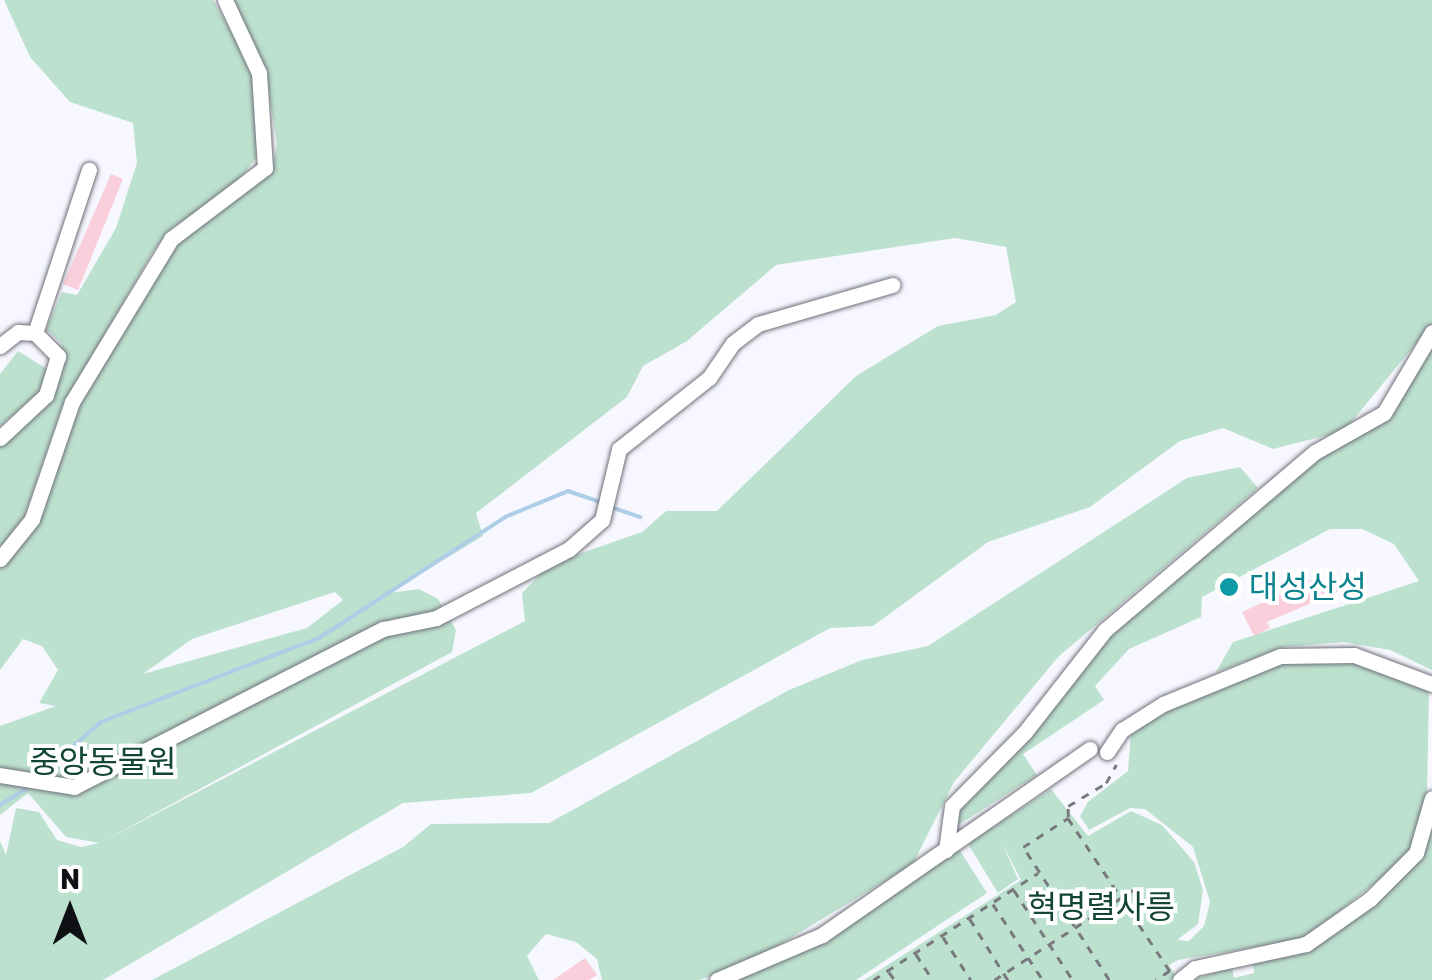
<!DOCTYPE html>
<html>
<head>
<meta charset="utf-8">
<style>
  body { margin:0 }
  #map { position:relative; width:1432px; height:980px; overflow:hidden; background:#f7f8ff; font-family:Rubik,"Noto Sans KR",sans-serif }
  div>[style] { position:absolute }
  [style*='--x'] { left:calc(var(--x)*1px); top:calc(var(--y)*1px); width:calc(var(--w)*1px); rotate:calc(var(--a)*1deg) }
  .green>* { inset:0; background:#bde1cf }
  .stream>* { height:4px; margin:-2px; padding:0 2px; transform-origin:2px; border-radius:2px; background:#aecde7 }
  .building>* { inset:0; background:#f9cfdb }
  .path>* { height:2.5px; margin-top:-1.25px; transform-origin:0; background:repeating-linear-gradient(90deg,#797a7f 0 8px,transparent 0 16px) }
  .roads { filter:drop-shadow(0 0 2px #6f7179) drop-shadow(0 0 2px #6f7179) }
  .minor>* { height:15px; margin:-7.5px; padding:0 7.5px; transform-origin:7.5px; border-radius:7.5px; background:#fff }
  .dots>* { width:28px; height:28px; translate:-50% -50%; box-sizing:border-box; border:5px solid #fff; border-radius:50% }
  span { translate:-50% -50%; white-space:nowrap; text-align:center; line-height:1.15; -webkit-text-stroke:8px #fff; paint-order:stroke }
  .culture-label { font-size:32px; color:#0d838f }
  .left { translate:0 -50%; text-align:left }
  .park-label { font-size:32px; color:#124532 }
  .north { position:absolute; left:20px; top:860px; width:100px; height:100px; -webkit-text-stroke:8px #fff; paint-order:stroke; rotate:0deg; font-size:28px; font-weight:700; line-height:40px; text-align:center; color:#101114 }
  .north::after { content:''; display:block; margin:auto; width:35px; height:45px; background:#101114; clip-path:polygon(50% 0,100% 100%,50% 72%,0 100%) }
</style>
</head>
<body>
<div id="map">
  <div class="green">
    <div style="clip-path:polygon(4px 0,213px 0,255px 74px,257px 157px,232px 188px,170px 229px,153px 251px,62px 407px,19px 532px,0 546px,0 446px,57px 389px,62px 344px,46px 329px,62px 292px,77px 295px,116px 228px,137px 163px,133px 123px,70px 102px,30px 57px)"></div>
    <div style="clip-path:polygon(evenodd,232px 0,1432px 0,1432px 324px,1344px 431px,1273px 449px,1223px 428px,1180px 441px,1090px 507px,988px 542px,873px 626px,830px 628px,531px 793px,403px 803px,103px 980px,0 980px,0 841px,6px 855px,16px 808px,39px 812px,57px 840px,81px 847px,99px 843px,66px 837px,28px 793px,0 815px,0 726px,56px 706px,39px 703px,58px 670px,42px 646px,23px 639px,0 670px,0 565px,37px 519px,77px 404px,180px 238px,272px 170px,277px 144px,266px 75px,232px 0,955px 238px,1006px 247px,1016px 302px,996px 315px,938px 326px,856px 376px,717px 511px,666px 511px,642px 532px,550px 564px,522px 593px,525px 621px,100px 843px,452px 652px,456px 630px,438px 599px,419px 589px,389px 593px,483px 536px,476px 513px,627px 397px,643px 366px,687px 341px,776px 265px,955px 238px,232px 0,335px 592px,343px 600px,307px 628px,143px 674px,192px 639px,335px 592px)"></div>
    <div style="clip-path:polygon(1432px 343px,1432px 670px,1390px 650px,1344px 642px,1284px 647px,1216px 672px,1233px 642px,1419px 581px,1394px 544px,1362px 529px,1330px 529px,1202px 597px,1201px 617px,1129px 649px,1095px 686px,1104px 700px,1023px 754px,1037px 775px,955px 827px,953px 812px,1104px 638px,1311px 462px,1387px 420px)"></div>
    <div style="clip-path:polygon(18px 351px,47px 369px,44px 388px,0 426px,0 374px)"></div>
    <div style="clip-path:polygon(1240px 467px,1258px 488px,1058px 657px,954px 782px,913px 864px,756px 959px,700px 980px,602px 980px,597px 959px,576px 942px,546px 934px,527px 956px,539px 980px,152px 980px,403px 847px,431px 824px,549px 823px,789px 690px,862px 660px,928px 646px,1187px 478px)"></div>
    <div style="clip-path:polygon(1354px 659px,1429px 689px,1427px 797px,1410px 855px,1304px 939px,1178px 960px,1169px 965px,1176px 976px,1170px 980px,864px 980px,1021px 880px,1002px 843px,1018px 879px,998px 893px,968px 844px,1051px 789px,1088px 836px,1131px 811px,1162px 825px,1194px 862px,1203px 890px,1198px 924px,1177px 940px,1189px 941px,1204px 926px,1210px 902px,1193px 847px,1145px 809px,1130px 808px,1089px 830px,1080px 816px,1088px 802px,1128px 771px,1131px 730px,1163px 709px,1280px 660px)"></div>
    <div style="clip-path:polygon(1432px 819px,1432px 980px,1193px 980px,1232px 967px,1234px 978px,1254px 973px,1253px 964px,1289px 953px,1370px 905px,1422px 853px)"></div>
    <div style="clip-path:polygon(959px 849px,987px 893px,856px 980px,727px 980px)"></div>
  </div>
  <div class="stream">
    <div style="--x:611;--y:507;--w:31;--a:19"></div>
    <div style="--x:42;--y:773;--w:78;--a:-40.8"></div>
    <div style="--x:101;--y:722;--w:234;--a:-21.1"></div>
    <div style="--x:319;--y:638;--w:222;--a:-33"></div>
    <div style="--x:505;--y:517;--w:68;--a:-22.4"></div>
    <div style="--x:568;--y:491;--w:36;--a:19"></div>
    <div style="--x:0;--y:805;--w:34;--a:-32"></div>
  </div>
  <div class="building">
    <div style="clip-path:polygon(111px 174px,123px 179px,78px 290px,63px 284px)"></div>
    <div style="clip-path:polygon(1352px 574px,1356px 584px,1267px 622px,1270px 628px,1254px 636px,1242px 612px,1311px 580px,1315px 589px)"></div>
    <div style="clip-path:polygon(585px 958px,597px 975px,589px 980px,553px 980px)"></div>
  </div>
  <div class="path">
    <div style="--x:1068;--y:817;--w:11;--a:-90"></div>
    <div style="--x:1068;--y:806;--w:44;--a:-31.2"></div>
    <div style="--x:1106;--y:783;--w:21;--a:-61"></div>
    <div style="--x:1014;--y:890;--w:108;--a:56.8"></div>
    <div style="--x:993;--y:904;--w:91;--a:56.7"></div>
    <div style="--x:970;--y:919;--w:72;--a:58.1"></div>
    <div style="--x:943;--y:937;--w:51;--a:56.9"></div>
    <div style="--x:916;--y:954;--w:31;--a:57"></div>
    <div style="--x:889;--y:972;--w:10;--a:53"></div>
    <div style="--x:873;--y:980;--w:197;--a:-33"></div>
    <div style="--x:994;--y:980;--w:166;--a:-32.9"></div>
    <div style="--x:1109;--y:980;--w:158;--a:-122.9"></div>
    <div style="--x:1023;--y:847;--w:54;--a:-32.8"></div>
    <div style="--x:1068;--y:818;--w:184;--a:56.3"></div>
    <div style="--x:1170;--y:971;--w:17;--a:147"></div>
  </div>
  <div class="roads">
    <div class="minor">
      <div style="--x:35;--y:333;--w:172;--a:-71.7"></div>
      <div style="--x:0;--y:346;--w:23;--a:-38"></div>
      <div style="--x:18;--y:332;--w:17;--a:3"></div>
      <div style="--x:35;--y:333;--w:33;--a:45"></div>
      <div style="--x:58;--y:356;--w:41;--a:107.1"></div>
      <div style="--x:46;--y:395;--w:63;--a:136.9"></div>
      <div style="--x:0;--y:559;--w:51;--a:-51.3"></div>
      <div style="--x:32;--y:519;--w:124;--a:-71.1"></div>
      <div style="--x:72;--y:402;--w:191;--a:-58.7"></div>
      <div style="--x:171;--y:239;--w:118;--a:-37.1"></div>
      <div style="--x:265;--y:168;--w:95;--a:-93.6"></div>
      <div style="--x:259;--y:73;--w:81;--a:-115"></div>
      <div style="--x:1107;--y:752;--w:27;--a:-56"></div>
      <div style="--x:1122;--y:730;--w:49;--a:-32.4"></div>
      <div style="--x:1163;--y:704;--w:126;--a:-22.3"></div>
      <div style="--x:1280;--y:656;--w:74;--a:-0.8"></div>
      <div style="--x:1354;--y:655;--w:83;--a:20.4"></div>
      <div style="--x:0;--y:775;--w:75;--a:9.2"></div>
      <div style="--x:74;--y:787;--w:347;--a:-27.1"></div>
      <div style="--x:383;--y:629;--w:54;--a:-11.7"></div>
      <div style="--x:436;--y:618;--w:150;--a:-27.4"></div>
      <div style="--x:569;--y:549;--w:44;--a:-41.3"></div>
      <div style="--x:602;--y:520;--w:73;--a:-76.5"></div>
      <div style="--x:619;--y:449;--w:115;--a:-38.3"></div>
      <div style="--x:709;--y:378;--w:42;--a:-55.6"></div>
      <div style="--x:733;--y:343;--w:31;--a:-37"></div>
      <div style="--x:758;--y:324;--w:140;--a:-16.2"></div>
      <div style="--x:946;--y:850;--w:44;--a:-82.2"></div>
      <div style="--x:952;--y:806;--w:104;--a:-45.4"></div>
      <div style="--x:1025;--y:732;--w:130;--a:-51.9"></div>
      <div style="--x:1105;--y:630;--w:275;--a:-40.3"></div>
      <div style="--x:1315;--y:452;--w:79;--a:-29.5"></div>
      <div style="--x:1384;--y:413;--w:94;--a:-59.3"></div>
      <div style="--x:717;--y:980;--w:114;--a:-23.2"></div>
      <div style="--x:822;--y:935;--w:326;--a:-34.8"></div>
      <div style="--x:1180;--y:980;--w:19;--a:-39"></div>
      <div style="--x:1195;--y:968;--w:114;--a:-12.2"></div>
      <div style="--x:1306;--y:944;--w:78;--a:-35.1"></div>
      <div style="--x:1370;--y:899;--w:65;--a:-45"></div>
      <div style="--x:1416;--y:853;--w:57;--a:-73.8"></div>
    </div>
  </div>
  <div class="dots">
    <div style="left:1229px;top:587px;background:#0f9aa8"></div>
  </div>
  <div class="culture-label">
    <span class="left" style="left:1249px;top:587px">대성산성</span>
  </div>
  <div class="park-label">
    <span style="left:103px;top:762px">중앙동물원</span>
    <span style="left:1101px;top:907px">혁명렬사릉</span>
  </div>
  <div class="north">N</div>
</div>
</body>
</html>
